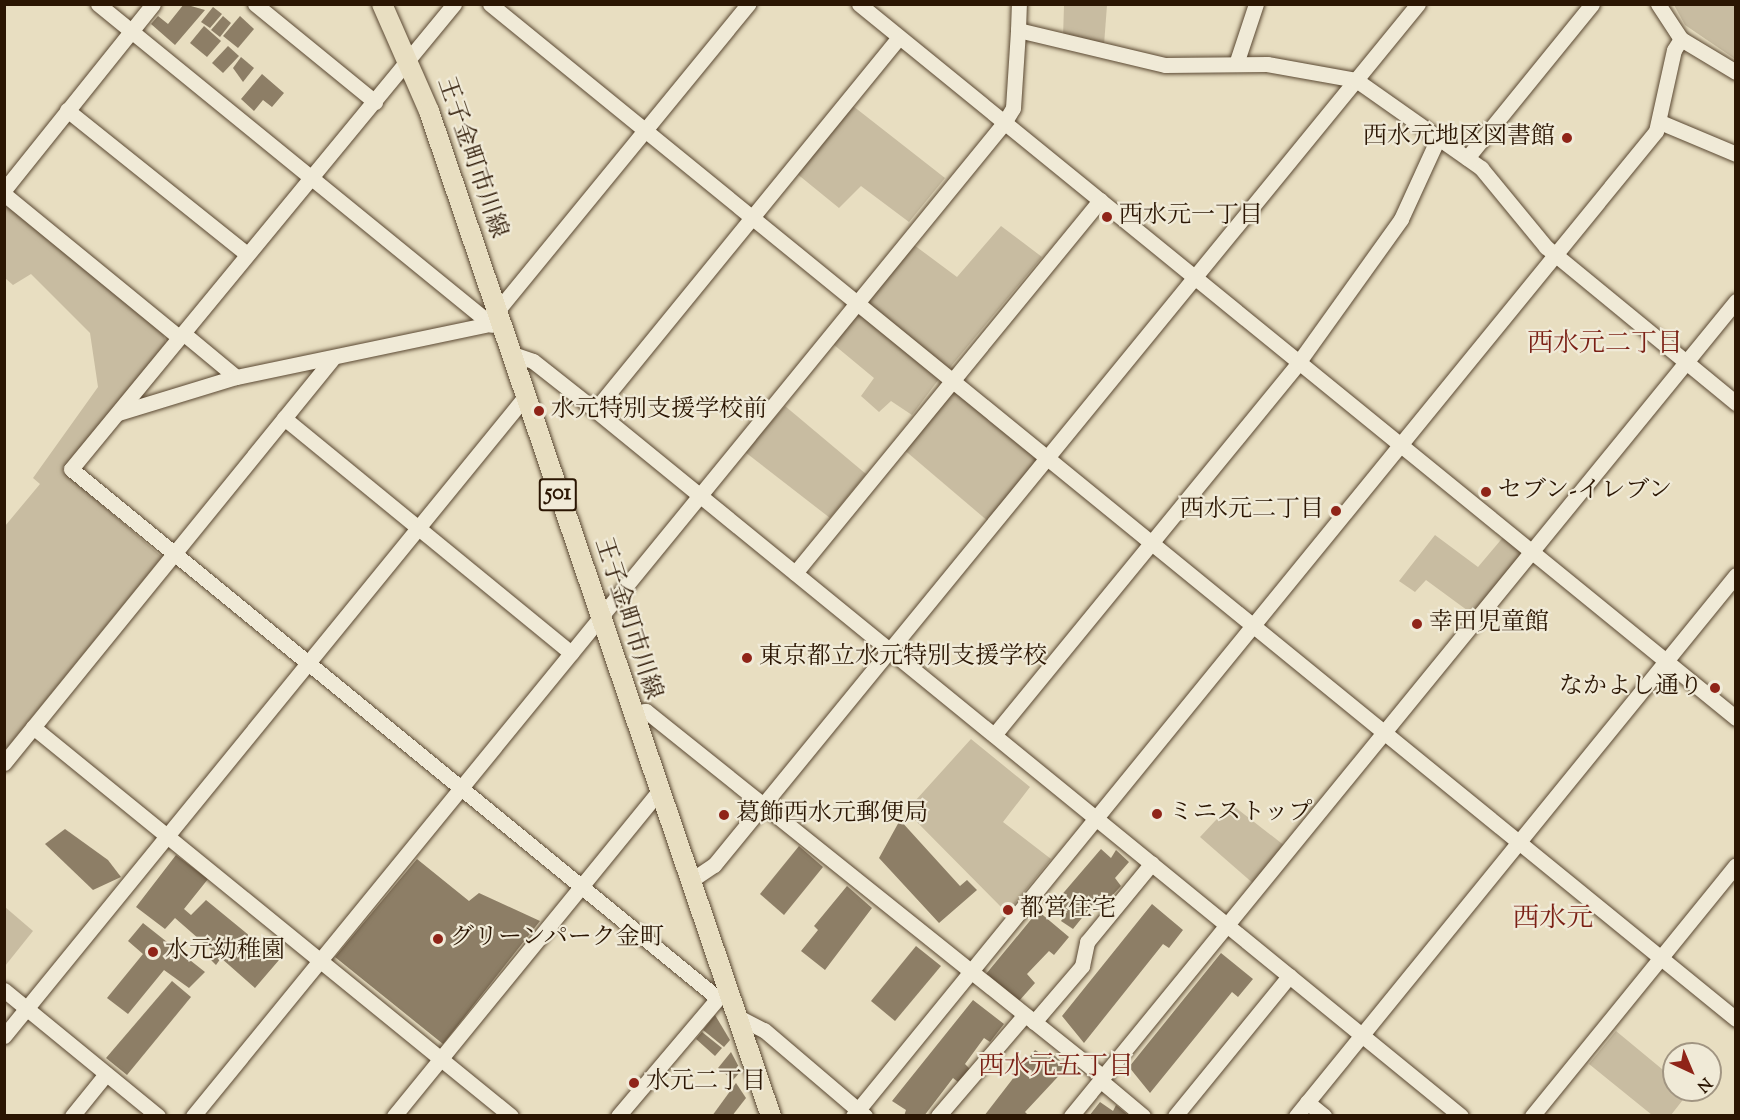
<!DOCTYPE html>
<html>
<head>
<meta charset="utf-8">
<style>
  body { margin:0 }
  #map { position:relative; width:1740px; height:1120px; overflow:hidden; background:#e8dec1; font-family:"Sorts Mill Goudy","Noto Serif JP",serif }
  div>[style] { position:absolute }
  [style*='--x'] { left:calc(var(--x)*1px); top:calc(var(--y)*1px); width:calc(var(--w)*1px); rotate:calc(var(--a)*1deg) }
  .green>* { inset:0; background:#c8bca1 }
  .building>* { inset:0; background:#8d7e66 }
  .roads { filter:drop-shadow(0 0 2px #5a4832) drop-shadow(0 0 2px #5a4832) }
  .minor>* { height:15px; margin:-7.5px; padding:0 7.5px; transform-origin:7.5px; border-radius:7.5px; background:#f0ead7 }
  .major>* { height:20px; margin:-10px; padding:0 10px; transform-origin:10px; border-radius:10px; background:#e8dec1 }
  .dots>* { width:16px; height:16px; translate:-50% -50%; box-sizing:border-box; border:3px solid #f0ead7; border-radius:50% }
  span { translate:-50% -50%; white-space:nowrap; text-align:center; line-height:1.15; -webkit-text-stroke:4.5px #f0ead7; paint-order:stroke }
  .shield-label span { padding:2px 4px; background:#f0ead7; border:2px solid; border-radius:4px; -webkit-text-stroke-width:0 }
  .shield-label { font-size:22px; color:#2b1603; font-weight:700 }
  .poi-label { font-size:24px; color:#2b1603 }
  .right { translate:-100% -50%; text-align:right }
  .left { translate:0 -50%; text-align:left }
  .street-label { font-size:24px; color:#2b1603 }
  .neighbourhood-label { font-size:26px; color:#7a1f14 }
  .quarter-label { font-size:27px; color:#7a1f14 }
  .frame { position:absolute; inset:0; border:6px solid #2b1603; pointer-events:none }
  .north { position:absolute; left:1662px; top:1042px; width:60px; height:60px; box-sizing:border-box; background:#f0ead7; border:2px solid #a19582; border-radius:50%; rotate:136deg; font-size:16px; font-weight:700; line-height:24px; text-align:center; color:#2b1603 }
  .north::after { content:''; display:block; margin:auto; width:21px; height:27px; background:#8f2418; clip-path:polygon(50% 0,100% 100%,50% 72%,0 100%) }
</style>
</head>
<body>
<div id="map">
  <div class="green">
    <div style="clip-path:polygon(1064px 5px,1107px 5px,1104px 45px,1063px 37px)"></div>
    <div style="clip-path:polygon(1674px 5px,1735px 5px,1735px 59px,1685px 25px)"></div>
    <div style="clip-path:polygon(853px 106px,945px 178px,909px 222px,861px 186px,839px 208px,796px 173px)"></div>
    <div style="clip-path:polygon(5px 201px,162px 331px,166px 343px,63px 471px,162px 557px,5px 750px,5px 526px,40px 484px,33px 478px,98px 387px,90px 333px,31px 274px,13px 285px,5px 278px)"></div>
    <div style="clip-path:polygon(1001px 226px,1042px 257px,947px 371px,868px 303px,914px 245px,957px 277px)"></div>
    <div style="clip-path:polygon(856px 315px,865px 316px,939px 379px,912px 415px,891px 401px,879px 412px,861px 396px,874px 378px,833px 344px)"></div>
    <div style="clip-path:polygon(953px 387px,1042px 457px,989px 522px,902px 448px)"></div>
    <div style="clip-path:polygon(785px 406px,866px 474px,830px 518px,745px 452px)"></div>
    <div style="clip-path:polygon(1435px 535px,1478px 567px,1505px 535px,1526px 553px,1475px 616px,1426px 580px,1415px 592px,1399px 581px)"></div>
    <div style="clip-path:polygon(971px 739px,1030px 787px,1003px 822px,1051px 859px,1007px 913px,906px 811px)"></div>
    <div style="clip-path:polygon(1231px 804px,1285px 846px,1255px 885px,1200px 837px)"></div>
    <div style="clip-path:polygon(5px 907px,33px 931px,5px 966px)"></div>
    <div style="clip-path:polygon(1616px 1031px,1674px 1079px,1674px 1090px,1689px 1092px,1671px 1115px,1652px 1115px,1589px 1064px)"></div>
  </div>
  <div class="building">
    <div style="clip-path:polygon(184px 4px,205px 10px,175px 45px,151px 24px,158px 16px,168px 24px)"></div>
    <div style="clip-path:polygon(213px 7px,222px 14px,210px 28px,201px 22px)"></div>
    <div style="clip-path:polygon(223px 16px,231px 23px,220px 37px,211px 30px)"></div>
    <div style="clip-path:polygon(240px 16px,254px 29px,238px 48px,223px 36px)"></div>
    <div style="clip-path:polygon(204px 26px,221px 41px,207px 57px,190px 43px)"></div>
    <div style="clip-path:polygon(228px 46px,239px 56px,223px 73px,212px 63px)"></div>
    <div style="clip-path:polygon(241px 57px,254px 68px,243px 82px,233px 68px)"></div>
    <div style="clip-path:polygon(262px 74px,284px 93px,272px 107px,263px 100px,254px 111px,241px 99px)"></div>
    <div style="clip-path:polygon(900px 820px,960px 886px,967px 880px,977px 890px,939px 923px,879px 858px)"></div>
    <div style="clip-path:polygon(65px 829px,108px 860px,121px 877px,93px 890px,45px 844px)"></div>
    <div style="clip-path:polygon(799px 846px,823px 867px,784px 915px,760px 894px)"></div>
    <div style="clip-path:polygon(1101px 849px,1111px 858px,1116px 850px,1129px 862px,1115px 878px,1121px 886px,1109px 899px,1102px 893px,1073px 929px,1061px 921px,1067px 912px,1053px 905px)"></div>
    <div style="clip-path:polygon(176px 855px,208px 879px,184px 909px,191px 915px,206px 900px,279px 960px,255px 988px,221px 958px,216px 965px,211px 960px,215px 953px,175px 918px,165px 929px,136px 907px)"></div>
    <div style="clip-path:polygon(417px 859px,469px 901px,479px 893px,540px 921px,443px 1044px,335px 957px)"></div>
    <div style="clip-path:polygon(847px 886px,872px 908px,825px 970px,801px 951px,818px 930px,814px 926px)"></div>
    <div style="clip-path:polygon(1152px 904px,1183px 930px,1169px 948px,1163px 944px,1084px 1043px,1062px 1016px)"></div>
    <div style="clip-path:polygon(1038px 911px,1069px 937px,1054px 955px,1049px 951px,1027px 974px,1035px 983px,1019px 1001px,986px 974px)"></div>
    <div style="clip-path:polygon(143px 923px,205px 972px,189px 988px,164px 970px,128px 1014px,107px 998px,143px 954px,128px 941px)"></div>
    <div style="clip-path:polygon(916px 946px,941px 966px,895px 1021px,871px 1001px)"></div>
    <div style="clip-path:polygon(1221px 953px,1253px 979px,1238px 997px,1232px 992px,1150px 1093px,1129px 1067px)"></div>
    <div style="clip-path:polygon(172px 981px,191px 997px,127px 1075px,106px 1058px)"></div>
    <div style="clip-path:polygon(973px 1000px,1004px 1024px,990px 1042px,984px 1038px,965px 1064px,970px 1069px,958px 1082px,953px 1078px,924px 1116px,904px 1116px,906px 1110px,892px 1101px)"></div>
    <div style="clip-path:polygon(715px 1015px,730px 1040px,724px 1047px,703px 1030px)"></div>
    <div style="clip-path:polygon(702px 1032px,722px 1048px,715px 1056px,696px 1039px)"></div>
    <div style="clip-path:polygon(1035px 1050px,1048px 1058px,1053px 1054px,1067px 1067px,1025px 1112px,1029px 1116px,984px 1116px)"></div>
    <div style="clip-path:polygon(731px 1052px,741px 1071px,733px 1080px,718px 1068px)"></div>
    <div style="clip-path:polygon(736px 1083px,746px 1098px,732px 1116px,712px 1116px)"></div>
    <div style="clip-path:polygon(1100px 1102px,1113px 1111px,1116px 1105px,1129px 1116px,1089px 1116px)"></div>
  </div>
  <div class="roads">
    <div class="minor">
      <div style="--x:98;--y:4;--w:508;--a:39.17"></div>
      <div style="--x:255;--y:4;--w:155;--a:39.2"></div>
      <div style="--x:454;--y:4;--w:602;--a:129.48"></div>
      <div style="--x:71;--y:469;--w:832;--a:39.29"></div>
      <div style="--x:490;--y:4;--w:1607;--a:39.17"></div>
      <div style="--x:859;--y:4;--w:1131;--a:39.15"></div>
      <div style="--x:1658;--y:4;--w:42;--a:56.7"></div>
      <div style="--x:1681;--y:39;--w:64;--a:31"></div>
      <div style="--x:1018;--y:30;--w:26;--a:-88"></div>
      <div style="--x:1236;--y:64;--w:63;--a:-71.6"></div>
      <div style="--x:67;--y:110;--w:231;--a:38.7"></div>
      <div style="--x:1660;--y:122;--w:82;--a:22.8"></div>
      <div style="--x:1467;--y:158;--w:198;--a:-50.9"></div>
      <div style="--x:4;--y:190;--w:238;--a:-51.3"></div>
      <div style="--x:4;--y:194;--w:226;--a:39.3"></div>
      <div style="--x:497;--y:311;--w:397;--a:-50.7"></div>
      <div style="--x:183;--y:333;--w:69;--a:39.7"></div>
      <div style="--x:510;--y:353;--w:24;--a:19"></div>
      <div style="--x:533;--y:361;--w:79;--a:38.3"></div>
      <div style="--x:595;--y:410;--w:1117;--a:39.19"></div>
      <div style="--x:595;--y:410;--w:481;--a:-50.8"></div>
      <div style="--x:118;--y:413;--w:123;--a:-17"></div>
      <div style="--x:236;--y:377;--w:270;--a:-11.8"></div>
      <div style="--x:284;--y:418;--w:371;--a:39.3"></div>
      <div style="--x:795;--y:573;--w:482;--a:-50.7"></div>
      <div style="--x:631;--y:713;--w:15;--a:-8"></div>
      <div style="--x:646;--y:711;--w:585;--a:38.69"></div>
      <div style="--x:33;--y:727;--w:616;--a:39.14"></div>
      <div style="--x:994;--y:735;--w:480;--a:-50.7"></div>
      <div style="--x:1298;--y:363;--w:177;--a:-54.4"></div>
      <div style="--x:1401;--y:219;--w:89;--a:-65.4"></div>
      <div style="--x:4;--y:763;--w:522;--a:-50.91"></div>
      <div style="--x:690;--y:881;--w:29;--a:-34"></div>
      <div style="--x:714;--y:865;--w:1112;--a:-50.73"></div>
      <div style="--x:4;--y:990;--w:199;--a:39.3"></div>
      <div style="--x:736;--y:1016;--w:31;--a:27"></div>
      <div style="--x:764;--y:1030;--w:133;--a:40.4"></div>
      <div style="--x:1034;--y:1022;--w:74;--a:-49.4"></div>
      <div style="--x:1082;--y:966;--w:25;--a:-78"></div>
      <div style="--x:1087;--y:942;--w:102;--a:-50.6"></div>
      <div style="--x:4;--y:1036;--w:823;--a:-50.82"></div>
      <div style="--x:1100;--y:1080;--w:56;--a:39.9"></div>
      <div style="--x:1307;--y:1102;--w:22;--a:39"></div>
      <div style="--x:72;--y:1116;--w:54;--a:-51"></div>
      <div style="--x:193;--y:1116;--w:1282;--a:-50.76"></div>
      <div style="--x:1004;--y:123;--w:17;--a:-59"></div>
      <div style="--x:1013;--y:108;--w:78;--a:-86.3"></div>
      <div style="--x:1018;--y:30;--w:151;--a:13.4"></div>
      <div style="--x:1165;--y:65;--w:102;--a:-0.6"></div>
      <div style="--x:1267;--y:64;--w:90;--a:10.2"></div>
      <div style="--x:1356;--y:80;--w:153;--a:35.1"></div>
      <div style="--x:1481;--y:168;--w:102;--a:50.6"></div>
      <div style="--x:1546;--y:247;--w:246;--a:39.4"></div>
      <div style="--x:394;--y:1116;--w:419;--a:-50.8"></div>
      <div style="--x:618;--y:1116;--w:164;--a:-49.7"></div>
      <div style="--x:853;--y:1116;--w:1271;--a:-50.81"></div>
      <div style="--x:1656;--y:131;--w:83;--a:-77.5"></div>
      <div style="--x:1674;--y:50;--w:13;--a:-58"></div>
      <div style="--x:938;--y:1116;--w:130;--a:-49.4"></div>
      <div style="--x:1071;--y:1116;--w:1052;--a:-50.79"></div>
      <div style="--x:1175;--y:1116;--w:181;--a:-50.8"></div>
      <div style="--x:1296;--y:1116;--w:697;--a:-50.88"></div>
      <div style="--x:1532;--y:1116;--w:323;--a:-50.9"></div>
    </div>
    <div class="major">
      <div style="--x:382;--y:4;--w:117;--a:66.3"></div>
      <div style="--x:429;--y:111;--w:1062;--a:71.21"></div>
    </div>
  </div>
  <div class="dots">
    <div style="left:1567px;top:138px;background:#8f2418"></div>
    <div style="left:1107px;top:217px;background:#8f2418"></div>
    <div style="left:539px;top:411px;background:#8f2418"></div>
    <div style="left:1486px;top:492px;background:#8f2418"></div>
    <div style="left:1336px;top:511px;background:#8f2418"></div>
    <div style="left:1417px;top:624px;background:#8f2418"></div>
    <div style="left:747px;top:658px;background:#8f2418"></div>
    <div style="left:1715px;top:688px;background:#8f2418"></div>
    <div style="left:1157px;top:814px;background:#8f2418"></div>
    <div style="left:724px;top:815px;background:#8f2418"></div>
    <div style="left:1008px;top:910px;background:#8f2418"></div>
    <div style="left:438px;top:939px;background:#8f2418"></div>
    <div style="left:153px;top:952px;background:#8f2418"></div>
    <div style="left:634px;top:1083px;background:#8f2418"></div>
  </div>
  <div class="shield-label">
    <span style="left:558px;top:495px">501</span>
  </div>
  <div class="poi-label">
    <span class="right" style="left:1555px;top:138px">西水元地区図書館</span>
    <span class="left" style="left:1119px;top:217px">西水元一丁目</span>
    <span class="left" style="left:551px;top:411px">水元特別支援学校前</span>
    <span class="left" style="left:1498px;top:492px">セブン-イレブン</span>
    <span class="right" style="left:1324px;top:511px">西水元二丁目</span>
    <span class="left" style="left:1429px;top:624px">幸田児童館</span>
    <span class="left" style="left:759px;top:658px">東京都立水元特別支援学校</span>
    <span class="right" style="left:1703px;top:688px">なかよし通り</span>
    <span class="left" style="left:1169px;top:814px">ミニストップ</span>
    <span class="left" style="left:736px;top:815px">葛飾西水元郵便局</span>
    <span class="left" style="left:1020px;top:910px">都営住宅</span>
    <span class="left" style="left:450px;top:939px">グリーンパーク金町</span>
    <span class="left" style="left:165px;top:952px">水元幼稚園</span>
    <span class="left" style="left:646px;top:1083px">水元二丁目</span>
  </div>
  <div class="street-label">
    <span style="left:471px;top:158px;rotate:71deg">王子金町市川線</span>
    <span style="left:627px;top:619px;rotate:72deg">王子金町市川線</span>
  </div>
  <div class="neighbourhood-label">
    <span style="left:1605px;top:345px">西水元二丁目</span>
    <span style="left:1056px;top:1068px">西水元五丁目</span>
  </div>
  <div class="quarter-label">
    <span style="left:1553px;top:920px">西水元</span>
  </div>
  <div class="frame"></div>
  <div class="north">N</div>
</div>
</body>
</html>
